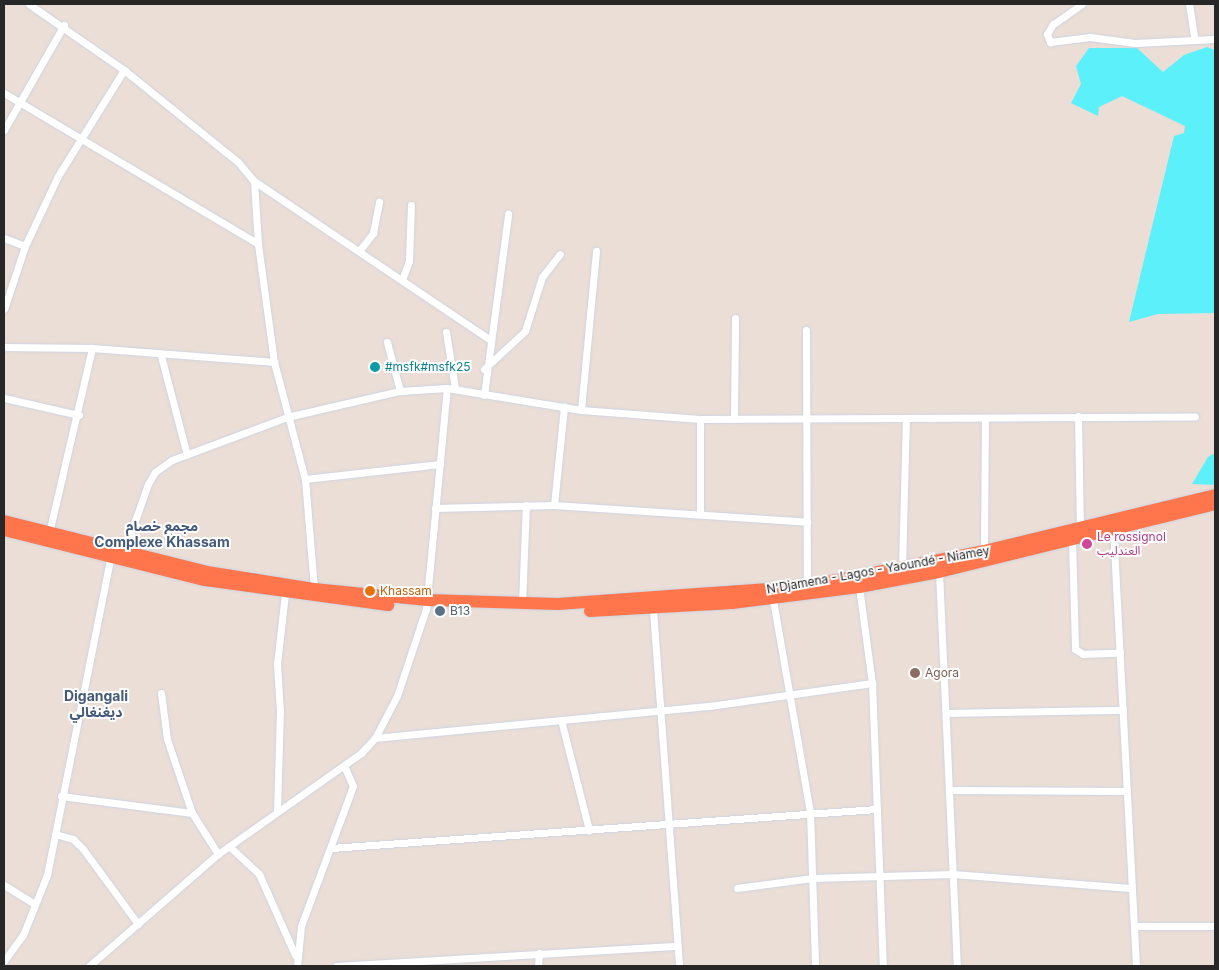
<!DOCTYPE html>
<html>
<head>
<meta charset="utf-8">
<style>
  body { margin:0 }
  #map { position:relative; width:1219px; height:970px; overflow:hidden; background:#ebded6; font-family:Inter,"Noto Sans Arabic",sans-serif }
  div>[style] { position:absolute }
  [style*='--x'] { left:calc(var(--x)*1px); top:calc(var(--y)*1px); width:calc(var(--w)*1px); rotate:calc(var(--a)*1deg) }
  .water>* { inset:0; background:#5cf0fa }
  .roads { filter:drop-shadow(0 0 1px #cbd4e2) drop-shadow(0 0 1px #cbd4e2) }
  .street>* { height:7px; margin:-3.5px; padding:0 3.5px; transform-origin:3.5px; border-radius:3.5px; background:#fff }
  .highway>* { height:12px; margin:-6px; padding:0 6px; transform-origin:6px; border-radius:6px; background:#ff764d }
  .dots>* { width:14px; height:14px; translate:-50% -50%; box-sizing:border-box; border:2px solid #fff; border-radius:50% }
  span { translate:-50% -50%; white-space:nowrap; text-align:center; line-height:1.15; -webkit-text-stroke:4px #fff; paint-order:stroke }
  .culture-label { font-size:12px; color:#0d838f }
  .left { translate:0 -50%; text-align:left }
  .hotel-label { font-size:12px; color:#b23c85 }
  .street-label { font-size:12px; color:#272727 }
  .food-label { font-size:12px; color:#c56008 }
  .service-label { font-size:12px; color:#4e5e75 }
  .education-label { font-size:12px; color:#785e54 }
  .neighbourhood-label { font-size:14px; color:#43597b; font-weight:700 }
  .frame { position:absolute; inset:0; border:5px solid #272727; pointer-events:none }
</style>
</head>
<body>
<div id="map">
  <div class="water">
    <div style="clip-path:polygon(1207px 47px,1215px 50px,1215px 313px,1158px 314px,1129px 322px,1174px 136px,1184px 133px,1185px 126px,1122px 96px,1099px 107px,1098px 116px,1071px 103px,1081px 84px,1076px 66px,1089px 48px,1137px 48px,1163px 72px,1184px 55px)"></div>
    <div style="clip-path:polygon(1215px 453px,1215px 485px,1192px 484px,1208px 457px)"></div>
  </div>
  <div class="roads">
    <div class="street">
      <div style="--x:29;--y:4;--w:116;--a:34.8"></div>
      <div style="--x:124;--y:70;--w:146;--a:38.9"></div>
      <div style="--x:238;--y:162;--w:25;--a:50"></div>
      <div style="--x:254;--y:181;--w:63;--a:86.4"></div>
      <div style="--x:258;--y:244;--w:119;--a:82.3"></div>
      <div style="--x:274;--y:362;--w:121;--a:75.2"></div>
      <div style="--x:305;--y:479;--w:110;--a:85.3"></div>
      <div style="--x:1082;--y:4;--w:35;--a:145"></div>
      <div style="--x:1053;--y:24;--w:12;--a:121"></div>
      <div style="--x:1047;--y:34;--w:9;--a:69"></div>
      <div style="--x:1050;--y:42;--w:40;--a:-7.1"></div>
      <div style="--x:1090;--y:37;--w:45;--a:7.6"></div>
      <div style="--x:1135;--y:43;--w:80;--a:-2.9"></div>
      <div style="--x:1189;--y:4;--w:36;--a:81"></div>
      <div style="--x:4;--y:93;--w:295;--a:30.7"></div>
      <div style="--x:4;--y:130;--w:121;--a:-60.3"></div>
      <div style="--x:254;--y:181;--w:282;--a:33.9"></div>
      <div style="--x:4;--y:238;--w:22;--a:21"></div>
      <div style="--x:25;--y:246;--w:66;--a:108.4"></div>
      <div style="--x:25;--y:246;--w:77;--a:-64.8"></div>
      <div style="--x:58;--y:176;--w:125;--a:-58.1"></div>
      <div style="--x:359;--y:251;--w:23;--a:-52"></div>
      <div style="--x:373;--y:233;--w:32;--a:-79"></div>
      <div style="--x:402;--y:280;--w:20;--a:-70"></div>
      <div style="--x:409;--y:261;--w:56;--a:-88"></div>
      <div style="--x:806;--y:330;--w:256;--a:89.8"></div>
      <div style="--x:446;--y:332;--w:57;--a:80.9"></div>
      <div style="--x:387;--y:342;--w:51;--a:75.1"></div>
      <div style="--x:4;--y:347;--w:88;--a:0.7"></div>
      <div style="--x:92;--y:348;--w:183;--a:4.4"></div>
      <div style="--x:161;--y:356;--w:102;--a:75.3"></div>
      <div style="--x:484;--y:369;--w:56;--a:-42.8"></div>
      <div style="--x:525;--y:331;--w:57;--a:-72.5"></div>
      <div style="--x:542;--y:277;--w:29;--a:-52"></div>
      <div style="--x:484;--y:395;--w:183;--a:-82.4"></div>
      <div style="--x:4;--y:398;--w:77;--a:12.8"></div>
      <div style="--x:581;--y:410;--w:160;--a:-84.6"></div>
      <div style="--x:1078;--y:416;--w:115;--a:89"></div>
      <div style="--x:734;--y:419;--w:101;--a:-89.4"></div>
      <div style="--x:305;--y:479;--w:136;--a:-6.3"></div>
      <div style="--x:554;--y:505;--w:99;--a:-84.2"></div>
      <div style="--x:435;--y:508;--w:119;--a:-1.4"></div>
      <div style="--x:554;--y:505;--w:254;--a:3.8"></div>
      <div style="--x:700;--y:512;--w:93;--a:-90"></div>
      <div style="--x:1113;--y:527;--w:440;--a:87"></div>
      <div style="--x:49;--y:533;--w:190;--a:-76.9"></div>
      <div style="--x:1072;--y:540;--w:109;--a:88.4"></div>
      <div style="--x:1075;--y:649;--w:9;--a:32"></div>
      <div style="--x:1083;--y:654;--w:37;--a:-2"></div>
      <div style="--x:984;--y:551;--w:133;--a:-89.6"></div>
      <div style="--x:124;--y:552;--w:72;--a:-70.6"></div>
      <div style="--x:148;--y:484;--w:14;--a:-60"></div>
      <div style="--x:155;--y:472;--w:21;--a:-35"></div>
      <div style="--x:172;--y:460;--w:123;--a:-20.5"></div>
      <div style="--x:287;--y:417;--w:116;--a:-13"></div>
      <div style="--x:400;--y:391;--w:47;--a:-3.7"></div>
      <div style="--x:447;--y:388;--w:136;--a:9.3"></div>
      <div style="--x:581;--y:410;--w:119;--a:4.3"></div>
      <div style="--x:700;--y:419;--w:495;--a:-0.3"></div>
      <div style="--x:902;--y:568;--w:150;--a:-88.5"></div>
      <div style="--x:939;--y:572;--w:394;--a:87.4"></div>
      <div style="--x:859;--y:587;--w:97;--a:82.3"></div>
      <div style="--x:872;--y:683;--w:283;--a:87.8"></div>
      <div style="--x:773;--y:600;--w:215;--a:80.1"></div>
      <div style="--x:810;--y:812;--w:154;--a:88.1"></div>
      <div style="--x:522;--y:603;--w:98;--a:-87.7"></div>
      <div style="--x:653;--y:610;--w:357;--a:85.8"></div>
      <div style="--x:161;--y:693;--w:46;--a:82.6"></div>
      <div style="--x:167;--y:739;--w:78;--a:71.3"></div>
      <div style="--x:192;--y:813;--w:49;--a:57.6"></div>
      <div style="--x:947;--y:713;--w:176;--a:-1"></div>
      <div style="--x:561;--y:720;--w:114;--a:75.7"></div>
      <div style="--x:375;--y:738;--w:336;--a:-5.5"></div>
      <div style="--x:709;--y:706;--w:165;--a:-8"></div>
      <div style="--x:952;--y:790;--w:175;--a:0.3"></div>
      <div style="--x:61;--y:796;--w:132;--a:7.4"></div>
      <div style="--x:277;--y:811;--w:99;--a:-88.3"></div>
      <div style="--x:280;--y:712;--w:48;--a:-93.6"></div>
      <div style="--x:277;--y:664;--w:70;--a:-83.5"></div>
      <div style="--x:55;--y:834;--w:19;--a:16"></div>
      <div style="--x:73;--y:839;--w:14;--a:45"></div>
      <div style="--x:83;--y:849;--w:93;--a:53.7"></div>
      <div style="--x:229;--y:846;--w:41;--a:43"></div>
      <div style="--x:259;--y:874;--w:89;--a:66"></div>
      <div style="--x:331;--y:848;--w:547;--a:-4.09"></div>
      <div style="--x:4;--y:885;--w:36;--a:32"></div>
      <div style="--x:737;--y:888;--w:76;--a:-7.6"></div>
      <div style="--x:812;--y:878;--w:141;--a:-1.6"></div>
      <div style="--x:953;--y:874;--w:178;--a:4.5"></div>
      <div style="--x:1134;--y:926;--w:81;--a:0"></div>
      <div style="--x:4;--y:961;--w:32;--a:-54"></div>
      <div style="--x:23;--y:935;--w:65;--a:-68.2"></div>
      <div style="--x:47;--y:875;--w:322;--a:-78.7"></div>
      <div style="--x:89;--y:966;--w:171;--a:-41"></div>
      <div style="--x:218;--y:854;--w:175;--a:-35.2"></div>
      <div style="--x:361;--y:753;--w:21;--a:-47"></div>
      <div style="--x:375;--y:738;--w:47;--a:-62.4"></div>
      <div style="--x:397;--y:696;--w:92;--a:-71.6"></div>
      <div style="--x:426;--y:609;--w:222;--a:-84.6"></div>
      <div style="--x:297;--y:966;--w:40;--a:-84.3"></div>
      <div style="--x:301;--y:926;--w:149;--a:-69.6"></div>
      <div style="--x:353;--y:786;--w:22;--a:-114"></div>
      <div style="--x:336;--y:966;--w:342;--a:-3.4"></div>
      <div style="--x:538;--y:966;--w:13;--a:-86"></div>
    </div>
    <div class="highway">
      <div style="--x:4;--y:521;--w:209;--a:14.1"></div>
      <div style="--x:207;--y:572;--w:108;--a:9"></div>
      <div style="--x:314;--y:589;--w:114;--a:5.6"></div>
      <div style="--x:427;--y:600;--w:131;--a:1.7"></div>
      <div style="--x:558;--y:604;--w:250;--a:-4.1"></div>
      <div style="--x:807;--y:586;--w:180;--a:-11.2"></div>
      <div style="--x:984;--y:551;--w:238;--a:-13.6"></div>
      <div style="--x:4;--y:530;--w:207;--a:14"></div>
      <div style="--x:205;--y:580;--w:185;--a:7.8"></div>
      <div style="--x:590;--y:611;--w:142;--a:-3.2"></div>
      <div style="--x:732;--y:603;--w:128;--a:-7.2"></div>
      <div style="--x:859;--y:587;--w:81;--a:-10.6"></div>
      <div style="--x:939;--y:572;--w:284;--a:-13.8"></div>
    </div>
  </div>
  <div class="dots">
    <div style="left:375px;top:367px;background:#0f9aa8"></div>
    <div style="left:1087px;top:544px;background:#d1479c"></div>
    <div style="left:370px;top:591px;background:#e8710a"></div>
    <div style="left:440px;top:611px;background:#5c6f8a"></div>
    <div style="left:915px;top:673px;background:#8d6e63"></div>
  </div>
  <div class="culture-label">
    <span class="left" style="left:385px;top:367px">#msfk#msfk25</span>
  </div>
  <div class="hotel-label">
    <span class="left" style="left:1097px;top:544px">Le rossignol<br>العندليب</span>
  </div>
  <div class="street-label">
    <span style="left:878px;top:570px;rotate:-10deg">N'Djamena - Lagos - Yaoundé - Niamey</span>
  </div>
  <div class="food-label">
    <span class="left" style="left:380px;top:591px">Khassam</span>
  </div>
  <div class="service-label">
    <span class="left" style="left:450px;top:611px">B13</span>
  </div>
  <div class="education-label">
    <span class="left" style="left:925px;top:673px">Agora</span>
  </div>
  <div class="neighbourhood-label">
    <span style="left:162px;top:534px">مجمع خصام<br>Complexe Khassam</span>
    <span style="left:96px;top:704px">Digangali<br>ديغنغالي</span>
  </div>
  <div class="frame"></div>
</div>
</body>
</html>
